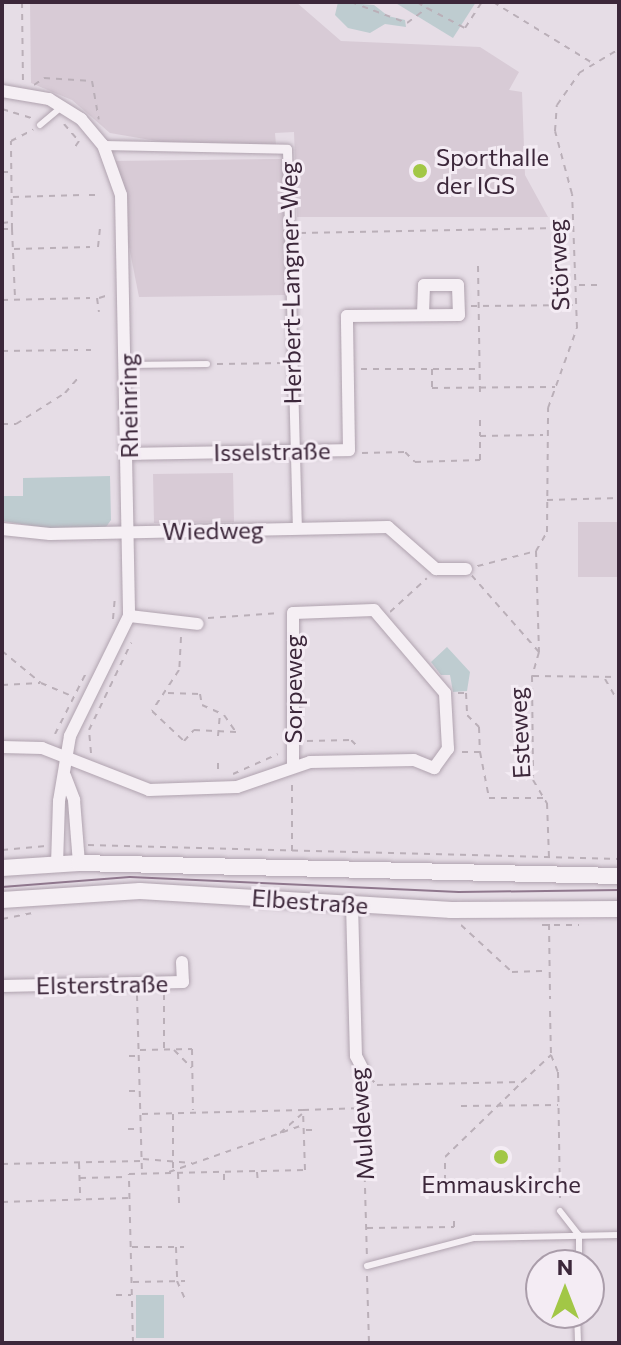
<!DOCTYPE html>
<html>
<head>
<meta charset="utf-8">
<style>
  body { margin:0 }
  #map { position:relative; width:621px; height:1345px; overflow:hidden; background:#e6dde6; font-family:Commissioner,sans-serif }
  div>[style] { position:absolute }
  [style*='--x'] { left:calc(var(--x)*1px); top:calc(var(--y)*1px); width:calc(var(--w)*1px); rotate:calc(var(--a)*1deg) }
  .built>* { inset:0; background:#d8cbd6 }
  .green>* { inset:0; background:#beccd0 }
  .path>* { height:2px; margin-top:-1px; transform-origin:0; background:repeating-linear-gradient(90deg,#baafb8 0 6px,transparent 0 12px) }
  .roads { filter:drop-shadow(0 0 2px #b0a3af) drop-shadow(0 0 2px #b0a3af) }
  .service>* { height:6px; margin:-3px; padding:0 3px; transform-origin:3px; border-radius:3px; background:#f5eff4 }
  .pedestrian>* { height:9px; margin:-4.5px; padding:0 4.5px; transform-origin:4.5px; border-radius:4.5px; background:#f5eff4 }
  .minor>* { height:12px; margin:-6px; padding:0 6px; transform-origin:6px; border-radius:6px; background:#f5eff4 }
  .tertiary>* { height:16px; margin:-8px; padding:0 8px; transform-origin:8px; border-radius:8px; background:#f5eff4 }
  .tram>* { height:2px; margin:-1px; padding:0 1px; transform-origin:1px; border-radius:1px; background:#8f778d }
  .dots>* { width:22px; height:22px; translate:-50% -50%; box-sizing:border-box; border:4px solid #f4ecf4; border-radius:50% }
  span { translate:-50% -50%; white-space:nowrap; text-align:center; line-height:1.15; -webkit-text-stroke:6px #f4ecf4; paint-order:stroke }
  .poi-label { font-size:24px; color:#3c273a }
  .left { translate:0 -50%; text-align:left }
  .street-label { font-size:24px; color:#3c273a }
  .frame { position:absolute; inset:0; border:4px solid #3c273a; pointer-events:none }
  .north { position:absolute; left:525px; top:1249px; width:80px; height:80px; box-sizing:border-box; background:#f4ecf4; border:2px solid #aa9daa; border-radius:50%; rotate:0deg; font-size:22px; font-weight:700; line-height:32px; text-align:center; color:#3c273a }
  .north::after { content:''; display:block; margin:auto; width:28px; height:36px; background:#a2c746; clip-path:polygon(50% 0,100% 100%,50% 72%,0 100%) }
</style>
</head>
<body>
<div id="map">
  <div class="built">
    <div style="clip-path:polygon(30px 2px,296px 2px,341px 41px,480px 47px,519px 72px,509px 90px,522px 92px,525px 175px,548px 217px,297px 217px,294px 132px,275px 133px,276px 145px,180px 145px,110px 133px,72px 100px,31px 83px)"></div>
    <div style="clip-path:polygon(283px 159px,285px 295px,139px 297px,112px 161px)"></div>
    <div style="clip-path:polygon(233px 473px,234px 522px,154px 523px,153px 474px)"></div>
    <div style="clip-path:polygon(578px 522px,619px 522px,619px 577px,578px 577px)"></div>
  </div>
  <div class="green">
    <div style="clip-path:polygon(338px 2px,374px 5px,388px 16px,405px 20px,406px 27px,385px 24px,370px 33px,348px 28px,335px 15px)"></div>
    <div style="clip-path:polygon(394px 2px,476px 2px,453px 38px)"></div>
    <div style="clip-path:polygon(110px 476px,111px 520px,106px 527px,67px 531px,2px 521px,2px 496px,23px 496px,23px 478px)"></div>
    <div style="clip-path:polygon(447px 647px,470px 672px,467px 691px,453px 692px,450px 675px,441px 675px,431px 662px)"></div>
    <div style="clip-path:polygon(136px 1295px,164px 1295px,164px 1338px,136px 1338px)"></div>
  </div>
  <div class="path">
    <div style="--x:22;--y:2;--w:81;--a:89.3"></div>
    <div style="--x:351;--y:2;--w:60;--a:20.6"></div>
    <div style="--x:407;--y:23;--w:25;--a:-37"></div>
    <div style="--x:427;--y:8;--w:43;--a:27.8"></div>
    <div style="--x:465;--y:28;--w:31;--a:-57"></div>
    <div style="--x:417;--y:2;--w:11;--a:34"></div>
    <div style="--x:493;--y:2;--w:115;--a:31.5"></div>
    <div style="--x:34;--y:85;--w:12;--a:-35"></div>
    <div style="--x:44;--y:78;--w:48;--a:3.6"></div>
    <div style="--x:92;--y:81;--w:39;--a:80"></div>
    <div style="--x:2;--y:109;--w:34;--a:17"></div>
    <div style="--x:64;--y:124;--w:23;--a:49"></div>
    <div style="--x:79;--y:141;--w:7;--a:124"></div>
    <div style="--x:2;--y:172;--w:8;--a:0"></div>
    <div style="--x:89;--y:195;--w:6;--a:0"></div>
    <div style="--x:13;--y:197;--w:69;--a:-1.7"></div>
    <div style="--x:2;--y:223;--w:9;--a:-6"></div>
    <div style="--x:2;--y:229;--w:10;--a:0"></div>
    <div style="--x:12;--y:229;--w:70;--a:87.5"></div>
    <div style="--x:12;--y:229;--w:88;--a:-90.7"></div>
    <div style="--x:11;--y:141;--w:25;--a:-27"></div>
    <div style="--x:300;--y:233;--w:270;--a:-1.1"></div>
    <div style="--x:98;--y:247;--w:19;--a:-84"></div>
    <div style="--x:14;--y:249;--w:76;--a:-1.5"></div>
    <div style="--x:478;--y:266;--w:132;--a:89.1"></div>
    <div style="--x:579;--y:285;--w:19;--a:0"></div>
    <div style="--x:97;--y:298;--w:14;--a:82"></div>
    <div style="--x:99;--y:298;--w:10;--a:-17"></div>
    <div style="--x:2;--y:300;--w:88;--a:-1.3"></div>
    <div style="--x:471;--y:306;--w:106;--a:-0.5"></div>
    <div style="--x:86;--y:350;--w:5;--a:0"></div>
    <div style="--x:2;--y:351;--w:76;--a:-0.8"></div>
    <div style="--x:217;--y:364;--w:66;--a:-0.9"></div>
    <div style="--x:361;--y:369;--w:71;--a:0"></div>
    <div style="--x:432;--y:369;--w:19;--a:90"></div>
    <div style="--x:432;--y:388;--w:123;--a:-0.5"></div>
    <div style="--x:433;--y:369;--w:45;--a:0"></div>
    <div style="--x:480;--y:420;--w:16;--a:90"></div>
    <div style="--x:480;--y:436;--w:63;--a:-0.9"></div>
    <div style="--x:2;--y:424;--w:14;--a:0"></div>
    <div style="--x:16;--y:424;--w:58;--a:-32.3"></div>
    <div style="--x:65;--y:393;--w:20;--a:-49"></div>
    <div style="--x:362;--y:453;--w:43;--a:-1.3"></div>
    <div style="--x:405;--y:452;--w:14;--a:45"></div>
    <div style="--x:415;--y:462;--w:65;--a:-1.8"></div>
    <div style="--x:480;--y:460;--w:24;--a:-90"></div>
    <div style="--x:547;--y:500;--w:72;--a:-1.6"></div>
    <div style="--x:536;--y:551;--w:22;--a:-60"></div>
    <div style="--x:547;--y:532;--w:124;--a:-89.5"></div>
    <div style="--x:548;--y:408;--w:85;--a:-70.1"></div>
    <div style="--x:577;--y:328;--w:134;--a:-92.1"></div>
    <div style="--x:572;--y:194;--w:65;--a:-105.1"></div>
    <div style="--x:555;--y:131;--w:26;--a:-86"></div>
    <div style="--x:557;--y:105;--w:39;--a:-55"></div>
    <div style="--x:579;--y:73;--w:47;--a:-31"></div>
    <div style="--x:536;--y:551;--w:101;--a:88.3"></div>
    <div style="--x:539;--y:652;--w:111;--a:-131.3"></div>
    <div style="--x:466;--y:569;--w:72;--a:-14.4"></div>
    <div style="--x:390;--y:612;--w:50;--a:-42.6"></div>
    <div style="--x:208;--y:618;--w:72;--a:-4"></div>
    <div style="--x:113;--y:619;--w:22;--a:-85"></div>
    <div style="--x:181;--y:637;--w:33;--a:93"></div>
    <div style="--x:179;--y:670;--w:49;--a:123.4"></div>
    <div style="--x:152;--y:711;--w:44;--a:43.2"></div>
    <div style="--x:184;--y:741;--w:15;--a:-48"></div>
    <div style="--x:194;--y:730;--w:42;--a:2.7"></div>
    <div style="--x:2;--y:651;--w:50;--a:39.4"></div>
    <div style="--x:41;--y:683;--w:33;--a:23"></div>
    <div style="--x:539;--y:652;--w:25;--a:106"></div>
    <div style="--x:532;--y:676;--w:104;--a:89.4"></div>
    <div style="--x:533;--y:780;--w:27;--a:59"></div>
    <div style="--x:547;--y:803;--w:55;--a:87.9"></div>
    <div style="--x:533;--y:676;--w:86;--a:0.7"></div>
    <div style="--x:605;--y:679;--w:22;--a:60"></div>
    <div style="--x:2;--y:685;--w:38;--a:-3"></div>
    <div style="--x:168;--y:693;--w:32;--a:2"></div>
    <div style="--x:200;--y:694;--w:11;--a:80"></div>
    <div style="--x:202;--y:705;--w:24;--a:24"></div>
    <div style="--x:224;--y:715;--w:19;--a:55"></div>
    <div style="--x:458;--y:693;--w:8;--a:0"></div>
    <div style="--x:466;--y:693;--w:22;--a:87"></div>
    <div style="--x:467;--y:715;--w:17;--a:45"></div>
    <div style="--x:479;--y:727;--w:25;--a:88"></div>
    <div style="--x:480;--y:752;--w:22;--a:180"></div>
    <div style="--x:55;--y:734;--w:71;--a:-63.1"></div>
    <div style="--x:218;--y:736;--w:22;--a:-85"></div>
    <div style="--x:307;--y:741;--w:44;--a:-1.3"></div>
    <div style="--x:351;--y:740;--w:10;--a:45"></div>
    <div style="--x:480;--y:752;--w:47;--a:78.9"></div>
    <div style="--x:489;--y:798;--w:54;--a:0"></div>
    <div style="--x:91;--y:753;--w:23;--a:-95"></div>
    <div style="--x:89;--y:730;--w:97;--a:-64.2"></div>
    <div style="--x:218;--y:763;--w:11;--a:90"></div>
    <div style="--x:233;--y:774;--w:49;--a:-24"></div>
    <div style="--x:88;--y:845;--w:531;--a:1.51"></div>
    <div style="--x:2;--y:850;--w:44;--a:-5.2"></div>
    <div style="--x:292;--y:851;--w:69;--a:-90"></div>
    <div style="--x:2;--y:919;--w:31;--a:-11"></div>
    <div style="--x:549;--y:924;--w:75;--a:89.2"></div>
    <div style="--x:461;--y:925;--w:69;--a:42.7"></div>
    <div style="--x:512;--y:972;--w:36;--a:-2"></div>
    <div style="--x:542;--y:925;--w:37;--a:0"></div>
    <div style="--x:164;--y:994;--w:54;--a:90"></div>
    <div style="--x:137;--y:995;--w:178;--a:88.4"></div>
    <div style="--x:550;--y:1011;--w:44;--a:88.7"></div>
    <div style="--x:551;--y:1055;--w:18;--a:68"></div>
    <div style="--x:558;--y:1072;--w:130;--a:89.1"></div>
    <div style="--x:140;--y:1050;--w:52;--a:-1.1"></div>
    <div style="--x:192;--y:1049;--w:61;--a:89.1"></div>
    <div style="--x:174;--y:1050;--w:25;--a:45"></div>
    <div style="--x:129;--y:1056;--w:10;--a:0"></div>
    <div style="--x:370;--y:1078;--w:10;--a:45"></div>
    <div style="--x:377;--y:1085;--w:145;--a:-1.2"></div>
    <div style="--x:522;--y:1082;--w:40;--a:-43"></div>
    <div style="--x:362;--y:1080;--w:178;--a:88.4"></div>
    <div style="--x:129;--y:1091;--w:11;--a:0"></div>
    <div style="--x:461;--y:1106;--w:97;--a:-0.6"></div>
    <div style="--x:142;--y:1114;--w:161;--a:-1.4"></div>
    <div style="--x:173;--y:1114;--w:58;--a:90"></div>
    <div style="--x:128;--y:1129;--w:10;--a:0"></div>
    <div style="--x:306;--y:1130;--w:11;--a:0"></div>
    <div style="--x:280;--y:1133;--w:29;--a:-41"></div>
    <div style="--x:143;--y:1159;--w:49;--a:4.7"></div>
    <div style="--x:79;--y:1163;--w:37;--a:88"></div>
    <div style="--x:2;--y:1164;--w:139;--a:-1.2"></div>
    <div style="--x:169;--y:1172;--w:142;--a:-19.3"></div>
    <div style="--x:257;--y:1172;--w:12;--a:85"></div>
    <div style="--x:178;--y:1173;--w:30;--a:88"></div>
    <div style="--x:224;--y:1174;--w:11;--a:90"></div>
    <div style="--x:80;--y:1178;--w:46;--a:-1.2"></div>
    <div style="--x:454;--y:1191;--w:9;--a:-90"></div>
    <div style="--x:454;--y:1182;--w:9;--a:-174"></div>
    <div style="--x:445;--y:1181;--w:24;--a:-90"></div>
    <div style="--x:445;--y:1157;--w:106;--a:-44.2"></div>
    <div style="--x:2;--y:1202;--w:126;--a:-1.8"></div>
    <div style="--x:367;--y:1228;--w:87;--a:-0.7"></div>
    <div style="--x:454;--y:1227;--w:12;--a:-90"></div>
    <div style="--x:132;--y:1247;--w:52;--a:0"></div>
    <div style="--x:176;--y:1247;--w:34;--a:88"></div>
    <div style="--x:177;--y:1281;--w:22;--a:66"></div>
    <div style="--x:367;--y:1276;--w:67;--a:88.3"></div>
    <div style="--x:133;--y:1282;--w:52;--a:-1.1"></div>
    <div style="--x:116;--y:1295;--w:15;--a:0"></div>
    <div style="--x:133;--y:1343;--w:169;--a:-91.4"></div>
    <div style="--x:129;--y:1174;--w:176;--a:-1.3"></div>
    <div style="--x:305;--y:1170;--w:60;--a:-91.9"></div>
    <div style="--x:303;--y:1110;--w:61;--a:-1.9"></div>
  </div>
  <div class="roads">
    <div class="service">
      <div style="--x:40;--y:125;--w:30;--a:-40"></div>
      <div style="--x:128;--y:365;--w:79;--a:-0.7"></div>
      <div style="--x:560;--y:1211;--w:31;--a:52"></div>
      <div style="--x:579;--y:1235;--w:30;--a:90"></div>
      <div style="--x:367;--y:1266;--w:111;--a:-14.7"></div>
      <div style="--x:474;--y:1238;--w:145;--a:-1.2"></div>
      <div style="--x:577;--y:1313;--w:30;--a:88"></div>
    </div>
    <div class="pedestrian">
      <div style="--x:103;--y:145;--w:184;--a:1.2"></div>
      <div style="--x:287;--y:149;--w:380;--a:88.5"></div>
    </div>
    <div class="minor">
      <div style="--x:2;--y:91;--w:48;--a:9.7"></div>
      <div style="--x:49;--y:99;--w:38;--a:32"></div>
      <div style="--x:81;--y:119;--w:34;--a:50"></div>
      <div style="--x:103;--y:145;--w:53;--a:70.2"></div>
      <div style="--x:121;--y:195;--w:421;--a:88.9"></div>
      <div style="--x:129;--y:616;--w:134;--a:116.2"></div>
      <div style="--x:70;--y:736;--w:66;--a:99.6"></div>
      <div style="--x:59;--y:801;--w:62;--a:91.8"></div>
      <div style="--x:129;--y:454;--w:220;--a:-1"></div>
      <div style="--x:349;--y:450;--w:134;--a:-90.9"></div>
      <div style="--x:347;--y:316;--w:112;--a:-0.5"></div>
      <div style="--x:459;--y:315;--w:30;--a:-92"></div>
      <div style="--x:458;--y:285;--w:34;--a:180"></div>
      <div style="--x:424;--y:285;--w:30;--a:92"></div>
      <div style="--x:2;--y:529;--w:48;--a:5.9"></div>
      <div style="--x:50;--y:534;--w:338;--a:-1.2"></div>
      <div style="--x:388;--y:527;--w:64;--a:41.2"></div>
      <div style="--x:436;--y:569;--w:30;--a:0"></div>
      <div style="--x:129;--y:616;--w:69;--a:6.6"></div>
      <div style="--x:2;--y:747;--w:40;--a:1.4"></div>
      <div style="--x:42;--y:748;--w:115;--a:21.4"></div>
      <div style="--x:149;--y:790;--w:88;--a:-2"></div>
      <div style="--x:237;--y:787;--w:77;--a:-18.9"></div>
      <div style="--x:310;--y:762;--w:104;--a:-1.1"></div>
      <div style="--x:414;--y:760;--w:22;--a:22"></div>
      <div style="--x:434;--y:768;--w:24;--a:-54"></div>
      <div style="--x:448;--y:749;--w:56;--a:-93.1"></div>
      <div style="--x:445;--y:693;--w:109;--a:-130.5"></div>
      <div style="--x:374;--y:610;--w:81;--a:177.9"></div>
      <div style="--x:293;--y:613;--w:152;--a:90"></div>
      <div style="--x:65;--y:776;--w:26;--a:69"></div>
      <div style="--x:74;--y:800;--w:63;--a:85.5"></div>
      <div style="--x:352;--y:904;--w:152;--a:88.5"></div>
      <div style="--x:356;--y:1056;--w:13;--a:63"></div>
      <div style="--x:2;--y:986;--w:181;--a:-1.3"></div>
      <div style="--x:183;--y:982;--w:20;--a:-93"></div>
    </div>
    <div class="tertiary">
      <div style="--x:2;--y:868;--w:77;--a:-3.7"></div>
      <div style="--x:79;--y:863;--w:540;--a:1.38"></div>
      <div style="--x:2;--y:900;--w:138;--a:-3.7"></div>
      <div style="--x:140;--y:891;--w:312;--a:3.5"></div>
      <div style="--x:451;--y:910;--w:168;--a:-0.3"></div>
    </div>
  </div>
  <div class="tram">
    <div style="--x:2;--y:887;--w:128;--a:-4.5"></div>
    <div style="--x:130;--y:877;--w:329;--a:2.6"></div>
    <div style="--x:459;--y:892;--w:160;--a:-0.7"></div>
  </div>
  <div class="dots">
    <div style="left:420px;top:171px;background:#a2c746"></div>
    <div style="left:501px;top:1157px;background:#a2c746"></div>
  </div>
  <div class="poi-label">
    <span class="left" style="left:436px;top:171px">Sporthalle<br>der IGS</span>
    <span style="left:501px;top:1184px">Emmauskirche</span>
  </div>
  <div class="street-label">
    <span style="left:558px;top:265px;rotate:-93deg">Störweg</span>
    <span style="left:290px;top:283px;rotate:-91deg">Herbert-Langner-Weg</span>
    <span style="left:128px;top:406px;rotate:-91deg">Rheinring</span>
    <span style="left:272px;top:451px;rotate:-1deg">Isselstraße</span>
    <span style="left:213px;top:530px;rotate:-1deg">Wiedweg</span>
    <span style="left:293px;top:689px;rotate:-90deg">Sorpeweg</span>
    <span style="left:519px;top:733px;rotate:-93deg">Esteweg</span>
    <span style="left:310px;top:901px;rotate:4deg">Elbestraße</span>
    <span style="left:102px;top:984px;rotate:-1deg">Elsterstraße</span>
    <span style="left:361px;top:1124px;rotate:-94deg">Muldeweg</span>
  </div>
  <div class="frame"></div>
  <div class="north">N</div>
</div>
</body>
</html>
